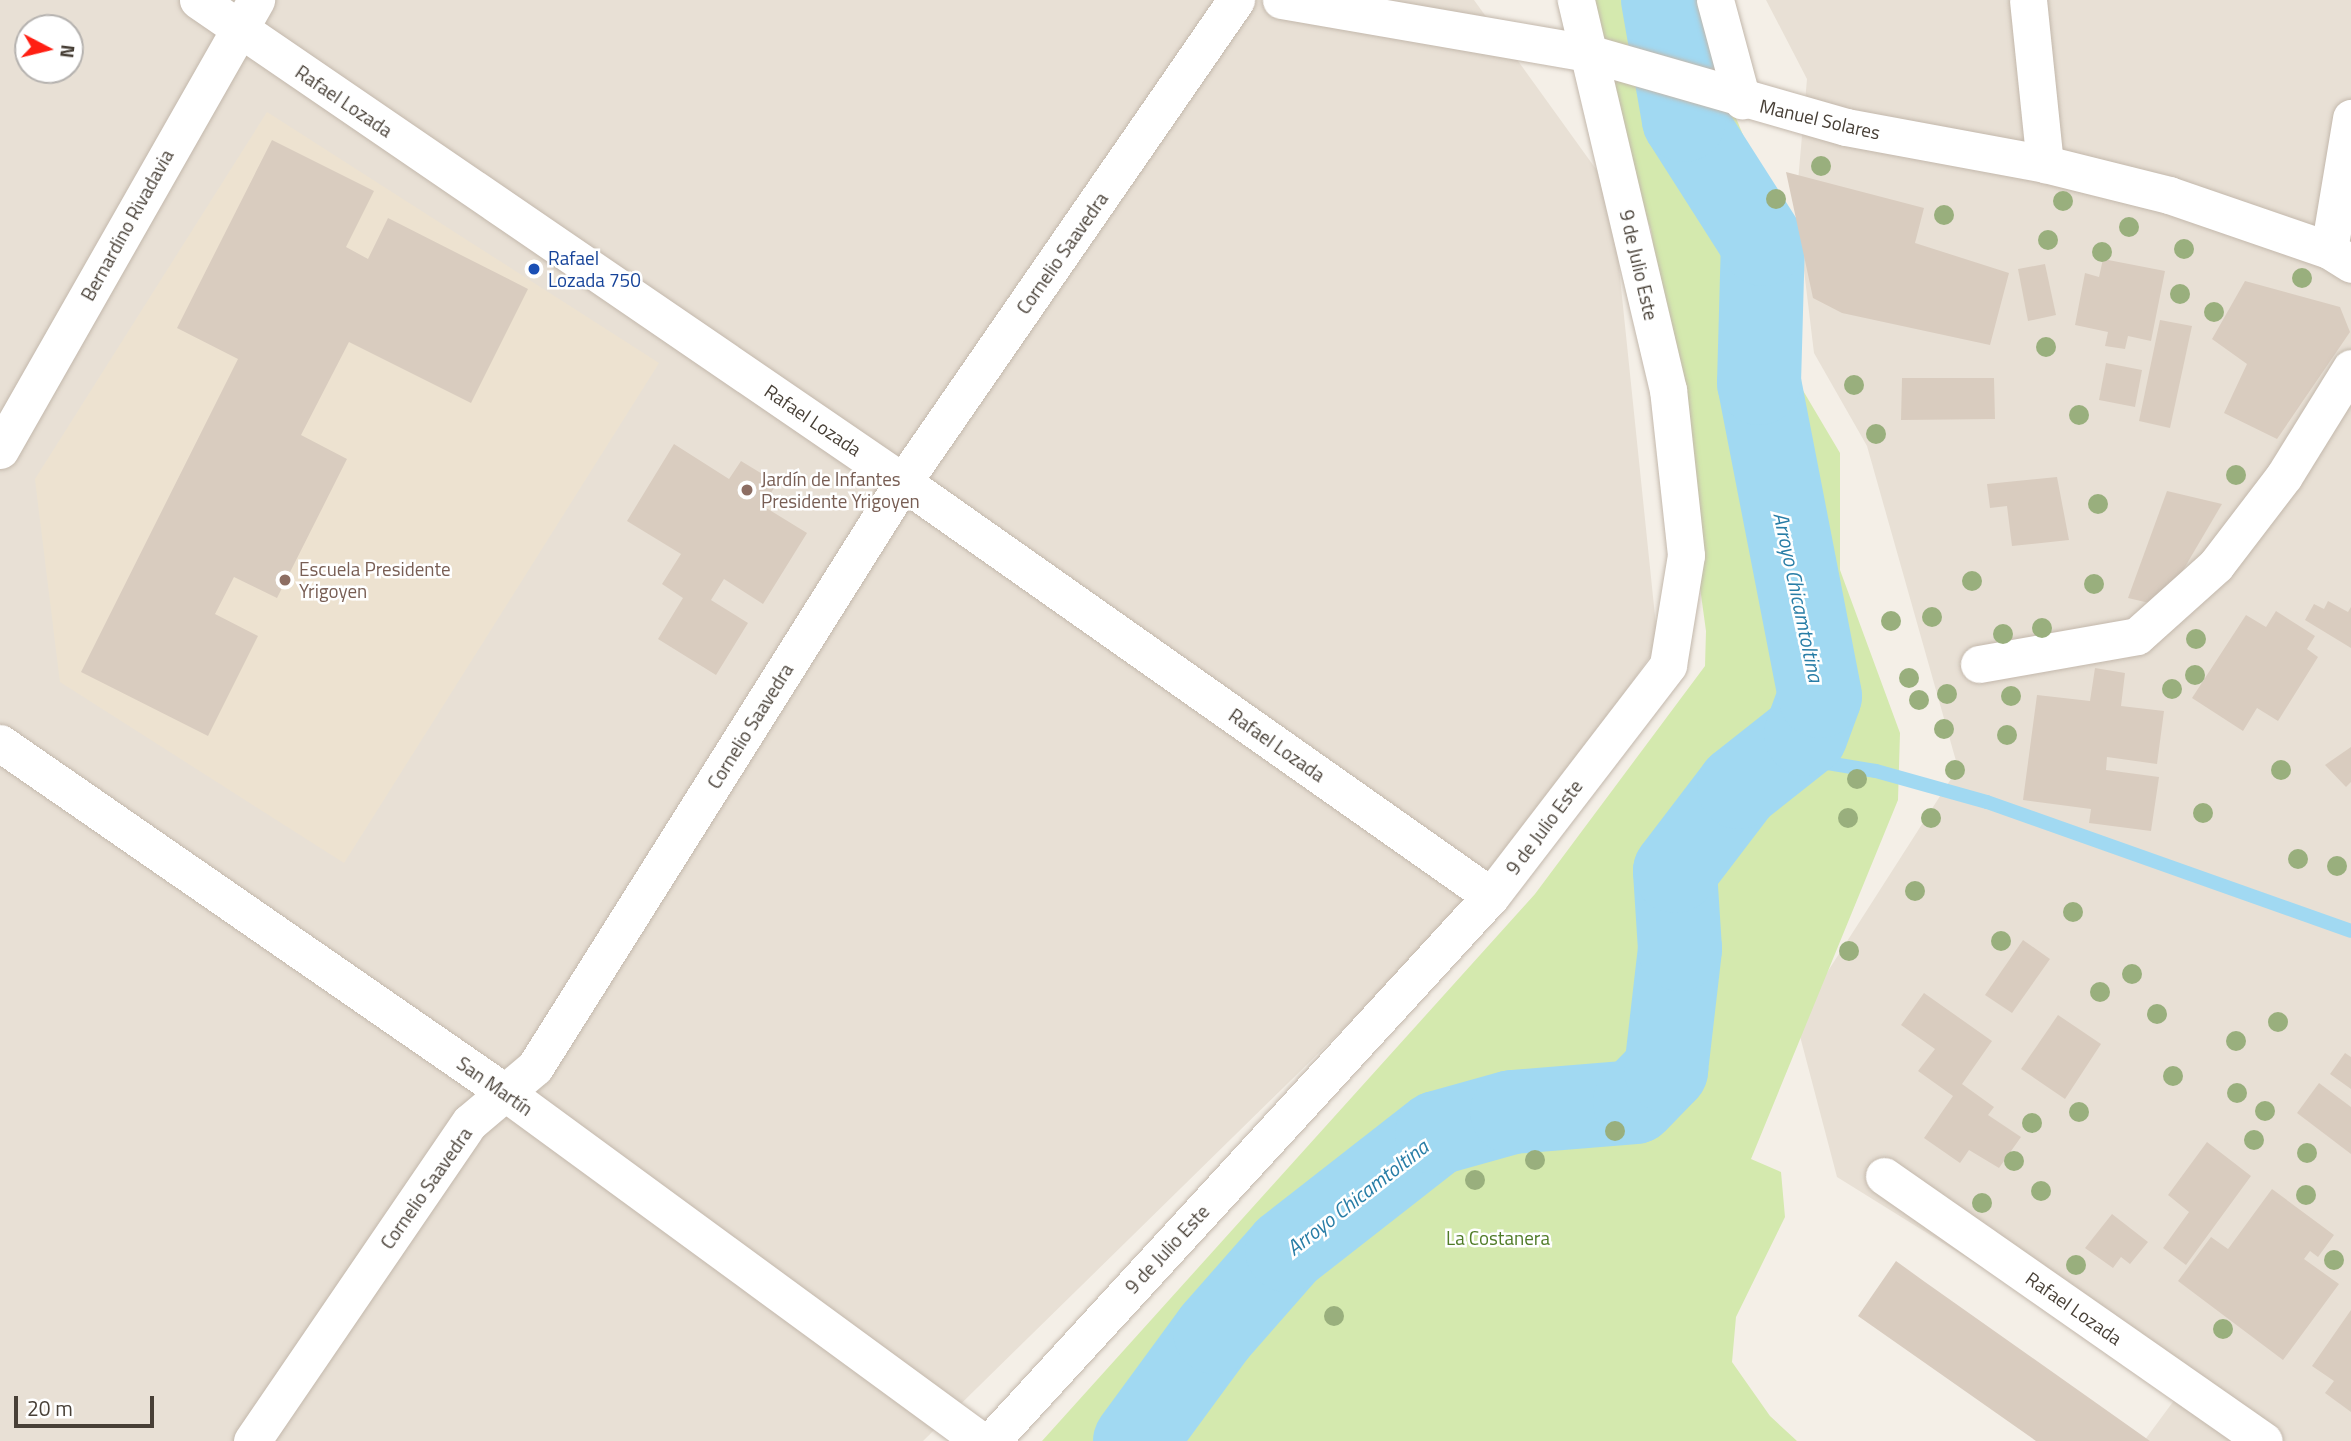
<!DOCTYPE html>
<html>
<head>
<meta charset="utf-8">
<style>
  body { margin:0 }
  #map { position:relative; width:2351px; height:1441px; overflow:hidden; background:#f4efe7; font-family:"Titillium Web",sans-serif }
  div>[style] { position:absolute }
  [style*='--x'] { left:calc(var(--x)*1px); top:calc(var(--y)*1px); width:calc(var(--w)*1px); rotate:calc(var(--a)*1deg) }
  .residential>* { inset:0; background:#e8e0d5 }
  .education>* { inset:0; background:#ede2d0 }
  .green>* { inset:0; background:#d4e9ae }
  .stream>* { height:14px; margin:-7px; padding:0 7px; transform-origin:7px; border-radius:7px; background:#a1d9f2 }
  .river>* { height:84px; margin:-42px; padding:0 42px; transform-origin:42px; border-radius:42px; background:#a1d9f2 }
  .building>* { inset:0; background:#d9ccbf }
  .roads { filter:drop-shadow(0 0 2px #c3b8ac) drop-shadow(0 0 2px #c3b8ac) }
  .minor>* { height:37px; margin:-18.5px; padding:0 18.5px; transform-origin:18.5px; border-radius:18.5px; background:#fff }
  .trees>* { width:20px; height:20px; margin:-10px; border-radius:50%; background:#99af7d }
  .dots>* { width:19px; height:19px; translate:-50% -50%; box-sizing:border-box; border:4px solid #fff; border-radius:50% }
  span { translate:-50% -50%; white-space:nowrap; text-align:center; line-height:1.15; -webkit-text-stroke:5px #fff; paint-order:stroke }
  .street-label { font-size:19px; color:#473f36 }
  .transit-label { font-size:19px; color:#164399 }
  .left { translate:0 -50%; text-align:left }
  .education-label { font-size:19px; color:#785e54 }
  .park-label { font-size:19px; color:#4f7b27 }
  .water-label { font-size:21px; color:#287da6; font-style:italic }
  .north { position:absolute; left:14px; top:14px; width:70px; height:70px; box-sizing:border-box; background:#fff; border:2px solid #b5b2af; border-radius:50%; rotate:97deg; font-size:19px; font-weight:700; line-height:28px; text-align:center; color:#473f36 }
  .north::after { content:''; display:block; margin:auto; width:24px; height:32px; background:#ff1f13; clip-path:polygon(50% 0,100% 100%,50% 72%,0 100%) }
  .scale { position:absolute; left:14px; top:1396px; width:140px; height:32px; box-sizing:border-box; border:4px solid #473f36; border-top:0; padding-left:9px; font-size:21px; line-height:24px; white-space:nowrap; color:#473f36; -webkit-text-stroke:5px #fff; paint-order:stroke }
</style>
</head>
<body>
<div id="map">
  <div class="residential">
    <div style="clip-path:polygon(evenodd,0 0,1474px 0,1611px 190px,1658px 645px,1489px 886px,923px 1441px,0 1441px,0 0,28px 28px,70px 28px,70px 70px,28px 70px,28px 28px)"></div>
    <div style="clip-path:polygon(1766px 0,2351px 0,2351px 1441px,2144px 1441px,2181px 1391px,1837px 1177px,1796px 1021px,1958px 768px,1867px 446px,1814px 353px,1796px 204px,1807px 79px)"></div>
  </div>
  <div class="education">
    <div style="clip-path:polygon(267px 112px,659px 363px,344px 863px,60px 682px,35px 479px)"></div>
  </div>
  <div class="green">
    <div style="clip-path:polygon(1580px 0,1706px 0,1721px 81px,1782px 231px,1792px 372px,1840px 453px,1840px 570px,1900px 733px,1898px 800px,1751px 1159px,1781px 1172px,1785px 1217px,1736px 1317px,1732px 1362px,1770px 1416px,1797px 1441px,1042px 1441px,1535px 894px,1705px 666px,1706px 631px,1651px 230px,1588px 53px)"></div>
  </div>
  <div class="stream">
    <div style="--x:1779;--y:755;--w:98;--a:9.4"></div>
    <div style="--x:1876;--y:771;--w:115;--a:15.6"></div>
    <div style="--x:1987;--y:802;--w:386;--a:19.5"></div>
  </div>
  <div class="river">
    <div style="--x:1135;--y:1441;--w:135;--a:-53.7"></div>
    <div style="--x:1215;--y:1332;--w:109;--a:-48.7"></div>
    <div style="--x:1287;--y:1250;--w:190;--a:-38"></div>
    <div style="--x:1437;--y:1133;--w:78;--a:-15.6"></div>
    <div style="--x:1512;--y:1112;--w:123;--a:-4.6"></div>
    <div style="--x:1635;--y:1102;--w:45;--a:-45.9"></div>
    <div style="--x:1666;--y:1070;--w:122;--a:-83.4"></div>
    <div style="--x:1680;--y:949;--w:78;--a:-93.7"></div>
    <div style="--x:1675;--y:871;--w:106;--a:-52.7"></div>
    <div style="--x:1739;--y:787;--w:85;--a:-38.3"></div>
    <div style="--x:1806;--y:734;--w:40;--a:-69.8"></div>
    <div style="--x:1820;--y:696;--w:319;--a:-101"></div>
    <div style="--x:1759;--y:383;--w:139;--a:-88.4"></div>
    <div style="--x:1763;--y:244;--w:147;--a:-122.5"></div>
    <div style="--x:1684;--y:120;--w:122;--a:-99.9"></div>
  </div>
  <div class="building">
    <div style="clip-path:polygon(272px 140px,374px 191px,346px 247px,368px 259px,388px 218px,528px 289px,471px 403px,349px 342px,301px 435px,347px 459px,277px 598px,234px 577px,215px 614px,258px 636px,208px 736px,81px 672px,238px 359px,177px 328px)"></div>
    <div style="clip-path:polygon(1786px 172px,1924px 208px,1915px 243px,2009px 273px,1990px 345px,1842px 313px,1813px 298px)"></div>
    <div style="clip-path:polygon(2103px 259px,2165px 271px,2151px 341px,2128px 336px,2125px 349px,2105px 346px,2108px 332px,2075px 325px,2085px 273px,2099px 277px)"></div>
    <div style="clip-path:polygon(2045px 264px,2056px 315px,2028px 321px,2018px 269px)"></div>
    <div style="clip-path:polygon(2245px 281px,2340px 307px,2350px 332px,2277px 439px,2224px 413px,2247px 364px,2212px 339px)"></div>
    <div style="clip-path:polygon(2160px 320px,2192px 326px,2170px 428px,2139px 421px)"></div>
    <div style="clip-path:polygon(2106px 363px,2142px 370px,2135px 407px,2099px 400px)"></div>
    <div style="clip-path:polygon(1902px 378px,1994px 378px,1995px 419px,1901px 420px)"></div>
    <div style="clip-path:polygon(674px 444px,729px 479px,741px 461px,777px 483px,763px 506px,807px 533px,763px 604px,724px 579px,711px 600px,748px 623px,716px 675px,658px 639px,683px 598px,662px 584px,681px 554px,627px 521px)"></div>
    <div style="clip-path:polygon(2057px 477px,2069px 540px,2012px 546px,2007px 506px,1990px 508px,1987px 484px)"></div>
    <div style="clip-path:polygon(2167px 491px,2222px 504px,2162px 606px,2128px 598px)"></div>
    <div style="clip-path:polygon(2328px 601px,2348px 612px,2351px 607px,2351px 648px,2305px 620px,2314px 604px,2324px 609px)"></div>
    <div style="clip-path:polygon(2276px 611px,2315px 636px,2307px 649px,2318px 657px,2278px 721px,2257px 708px,2243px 731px,2192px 698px,2246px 615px,2266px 627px)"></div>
    <div style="clip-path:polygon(2095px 668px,2125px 673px,2121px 706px,2164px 711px,2157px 764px,2107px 757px,2106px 770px,2159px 777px,2151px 831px,2089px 823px,2091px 809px,2023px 800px,2037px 695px,2090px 701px)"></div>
    <div style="clip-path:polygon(2351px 747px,2351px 782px,2346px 787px,2325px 765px)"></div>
    <div style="clip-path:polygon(2023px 940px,2050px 959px,2012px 1013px,1985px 995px)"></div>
    <div style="clip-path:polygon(1924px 993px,1992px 1041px,1962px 1084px,1994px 1107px,1988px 1115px,2021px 1137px,1999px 1168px,1969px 1150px,1960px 1163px,1924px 1138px,1953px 1096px,1918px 1071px,1935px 1049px,1901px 1025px)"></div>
    <div style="clip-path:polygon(2058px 1015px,2101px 1044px,2065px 1099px,2021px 1069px)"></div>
    <div style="clip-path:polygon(2345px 1053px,2351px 1057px,2351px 1089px,2330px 1074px)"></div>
    <div style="clip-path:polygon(2319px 1083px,2351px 1107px,2351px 1154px,2297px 1113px)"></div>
    <div style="clip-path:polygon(2207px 1142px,2251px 1176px,2186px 1265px,2163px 1248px,2189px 1212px,2168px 1195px)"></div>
    <div style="clip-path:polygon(2272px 1189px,2334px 1235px,2318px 1257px,2310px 1251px,2304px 1259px,2339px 1284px,2283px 1360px,2178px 1281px,2211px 1237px,2228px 1249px)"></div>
    <div style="clip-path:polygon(2112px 1214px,2148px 1242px,2130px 1264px,2121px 1257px,2113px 1268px,2085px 1248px)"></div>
    <div style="clip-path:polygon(1896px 1261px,1925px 1282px,2150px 1441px,2036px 1441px,1945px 1377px,1858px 1316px)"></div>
    <div style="clip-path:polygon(2351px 1310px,2351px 1412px,2325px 1393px,2334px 1381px,2312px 1366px)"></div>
  </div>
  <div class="roads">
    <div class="minor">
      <div style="--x:198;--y:0;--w:854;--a:34.36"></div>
      <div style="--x:903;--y:482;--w:719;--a:35.15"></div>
      <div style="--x:1281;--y:0;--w:312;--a:9.8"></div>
      <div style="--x:1588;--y:53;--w:268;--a:16"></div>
      <div style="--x:1846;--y:127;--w:202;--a:10.5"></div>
      <div style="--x:2045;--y:164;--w:128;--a:14"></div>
      <div style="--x:2169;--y:195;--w:169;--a:19"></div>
      <div style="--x:2329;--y:250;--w:26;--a:32"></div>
      <div style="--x:1715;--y:0;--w:104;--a:74.9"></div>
      <div style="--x:2028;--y:0;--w:165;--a:84.1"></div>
      <div style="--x:2329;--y:250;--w:134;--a:-80.5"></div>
      <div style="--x:0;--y:450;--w:518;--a:-60.36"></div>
      <div style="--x:1979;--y:664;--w:160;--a:-10"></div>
      <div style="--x:2137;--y:636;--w:106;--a:-41.9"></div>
      <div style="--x:2216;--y:565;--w:112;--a:-52.6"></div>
      <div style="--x:2284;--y:476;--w:127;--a:-58.2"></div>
      <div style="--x:0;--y:743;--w:615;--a:34.67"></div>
      <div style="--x:506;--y:1093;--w:589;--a:36.23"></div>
      <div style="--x:1884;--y:1176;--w:463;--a:34.9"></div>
      <div style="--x:252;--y:1441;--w:386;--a:-55.7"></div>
      <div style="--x:470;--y:1122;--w:85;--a:-40.2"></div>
      <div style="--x:535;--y:1067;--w:691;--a:-57.83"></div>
      <div style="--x:903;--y:482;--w:586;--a:-55.36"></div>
      <div style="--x:991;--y:1441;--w:740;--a:-47.47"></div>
      <div style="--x:1491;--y:896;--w:291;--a:-52.5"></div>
      <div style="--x:1668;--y:665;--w:111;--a:-80.7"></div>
      <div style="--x:1686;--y:555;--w:166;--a:-96.2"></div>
      <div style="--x:1668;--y:390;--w:401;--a:-103.3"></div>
    </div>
  </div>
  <div class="trees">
    <div style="left:1821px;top:166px"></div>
    <div style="left:1776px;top:199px"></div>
    <div style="left:2063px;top:201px"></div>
    <div style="left:1944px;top:215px"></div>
    <div style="left:2129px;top:227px"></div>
    <div style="left:2048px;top:240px"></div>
    <div style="left:2184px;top:249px"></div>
    <div style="left:2102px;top:252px"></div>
    <div style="left:2302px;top:278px"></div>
    <div style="left:2180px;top:294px"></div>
    <div style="left:2214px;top:312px"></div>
    <div style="left:2046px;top:347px"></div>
    <div style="left:1854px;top:385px"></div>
    <div style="left:2079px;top:415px"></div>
    <div style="left:1876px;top:434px"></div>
    <div style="left:2236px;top:475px"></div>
    <div style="left:2098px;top:504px"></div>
    <div style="left:1972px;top:581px"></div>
    <div style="left:2094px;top:584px"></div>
    <div style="left:1932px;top:617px"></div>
    <div style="left:1891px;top:621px"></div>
    <div style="left:2042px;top:628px"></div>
    <div style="left:2003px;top:634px"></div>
    <div style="left:2196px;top:639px"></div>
    <div style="left:2195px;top:675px"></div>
    <div style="left:1909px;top:678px"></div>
    <div style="left:2172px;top:689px"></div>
    <div style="left:1947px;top:694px"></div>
    <div style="left:2011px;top:696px"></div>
    <div style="left:1919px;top:700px"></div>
    <div style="left:1944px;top:729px"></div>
    <div style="left:2007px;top:735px"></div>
    <div style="left:1955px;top:770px"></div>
    <div style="left:2281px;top:770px"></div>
    <div style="left:1857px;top:779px"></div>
    <div style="left:2203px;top:813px"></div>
    <div style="left:1848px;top:818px"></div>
    <div style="left:1931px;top:818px"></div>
    <div style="left:2298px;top:859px"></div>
    <div style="left:2337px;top:866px"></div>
    <div style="left:1915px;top:891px"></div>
    <div style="left:2073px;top:912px"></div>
    <div style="left:2001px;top:941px"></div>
    <div style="left:1849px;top:951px"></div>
    <div style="left:2132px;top:974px"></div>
    <div style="left:2100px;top:992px"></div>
    <div style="left:2157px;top:1014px"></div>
    <div style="left:2278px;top:1022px"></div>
    <div style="left:2236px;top:1041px"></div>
    <div style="left:2173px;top:1076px"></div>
    <div style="left:2237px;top:1093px"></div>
    <div style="left:2265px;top:1111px"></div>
    <div style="left:2079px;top:1112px"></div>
    <div style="left:2032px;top:1123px"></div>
    <div style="left:1615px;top:1131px"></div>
    <div style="left:2254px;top:1140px"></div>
    <div style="left:2307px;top:1153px"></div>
    <div style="left:1535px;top:1160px"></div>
    <div style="left:2014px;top:1161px"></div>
    <div style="left:1475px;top:1180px"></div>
    <div style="left:2041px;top:1191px"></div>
    <div style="left:2306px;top:1195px"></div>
    <div style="left:1982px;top:1203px"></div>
    <div style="left:2334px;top:1260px"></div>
    <div style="left:2076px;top:1265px"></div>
    <div style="left:1334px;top:1316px"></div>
    <div style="left:2223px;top:1329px"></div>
  </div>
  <div class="dots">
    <div style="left:534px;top:269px;background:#1a4fb4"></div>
    <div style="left:747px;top:490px;background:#8d6e63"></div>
    <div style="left:285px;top:580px;background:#8d6e63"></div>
  </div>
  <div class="street-label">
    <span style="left:344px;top:101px;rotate:34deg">Rafael Lozada</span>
    <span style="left:1820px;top:119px;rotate:13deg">Manuel Solares</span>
    <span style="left:127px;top:225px;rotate:-61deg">Bernardino Rivadavia</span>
    <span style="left:1062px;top:253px;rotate:-55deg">Cornelio Saavedra</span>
    <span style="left:1639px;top:265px;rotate:77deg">9 de Julio Este</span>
    <span style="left:813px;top:420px;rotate:34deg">Rafael Lozada</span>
    <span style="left:750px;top:726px;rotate:-58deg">Cornelio Saavedra</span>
    <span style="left:1277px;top:745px;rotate:35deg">Rafael Lozada</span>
    <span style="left:1544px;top:827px;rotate:-53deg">9 de Julio Este</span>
    <span style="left:495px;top:1086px;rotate:35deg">San Martín</span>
    <span style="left:426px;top:1188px;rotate:-55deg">Cornelio Saavedra</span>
    <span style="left:1167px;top:1249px;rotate:-47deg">9 de Julio Este</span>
    <span style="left:2074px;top:1308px;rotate:35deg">Rafael Lozada</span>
  </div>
  <div class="transit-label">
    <span class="left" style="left:548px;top:269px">Rafael<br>Lozada 750</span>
  </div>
  <div class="education-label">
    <span class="left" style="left:761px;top:490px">Jardín de Infantes<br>Presidente Yrigoyen</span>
    <span class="left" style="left:299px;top:580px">Escuela Presidente<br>Yrigoyen</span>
  </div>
  <div class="park-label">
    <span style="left:1498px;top:1238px">La Costanera</span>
  </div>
  <div class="water-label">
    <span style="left:1799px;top:597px;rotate:78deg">Arroyo Chicamtoltina</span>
    <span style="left:1357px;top:1197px;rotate:-38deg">Arroyo Chicamtoltina</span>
  </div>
  <div class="north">N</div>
  <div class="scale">20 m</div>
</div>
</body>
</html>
